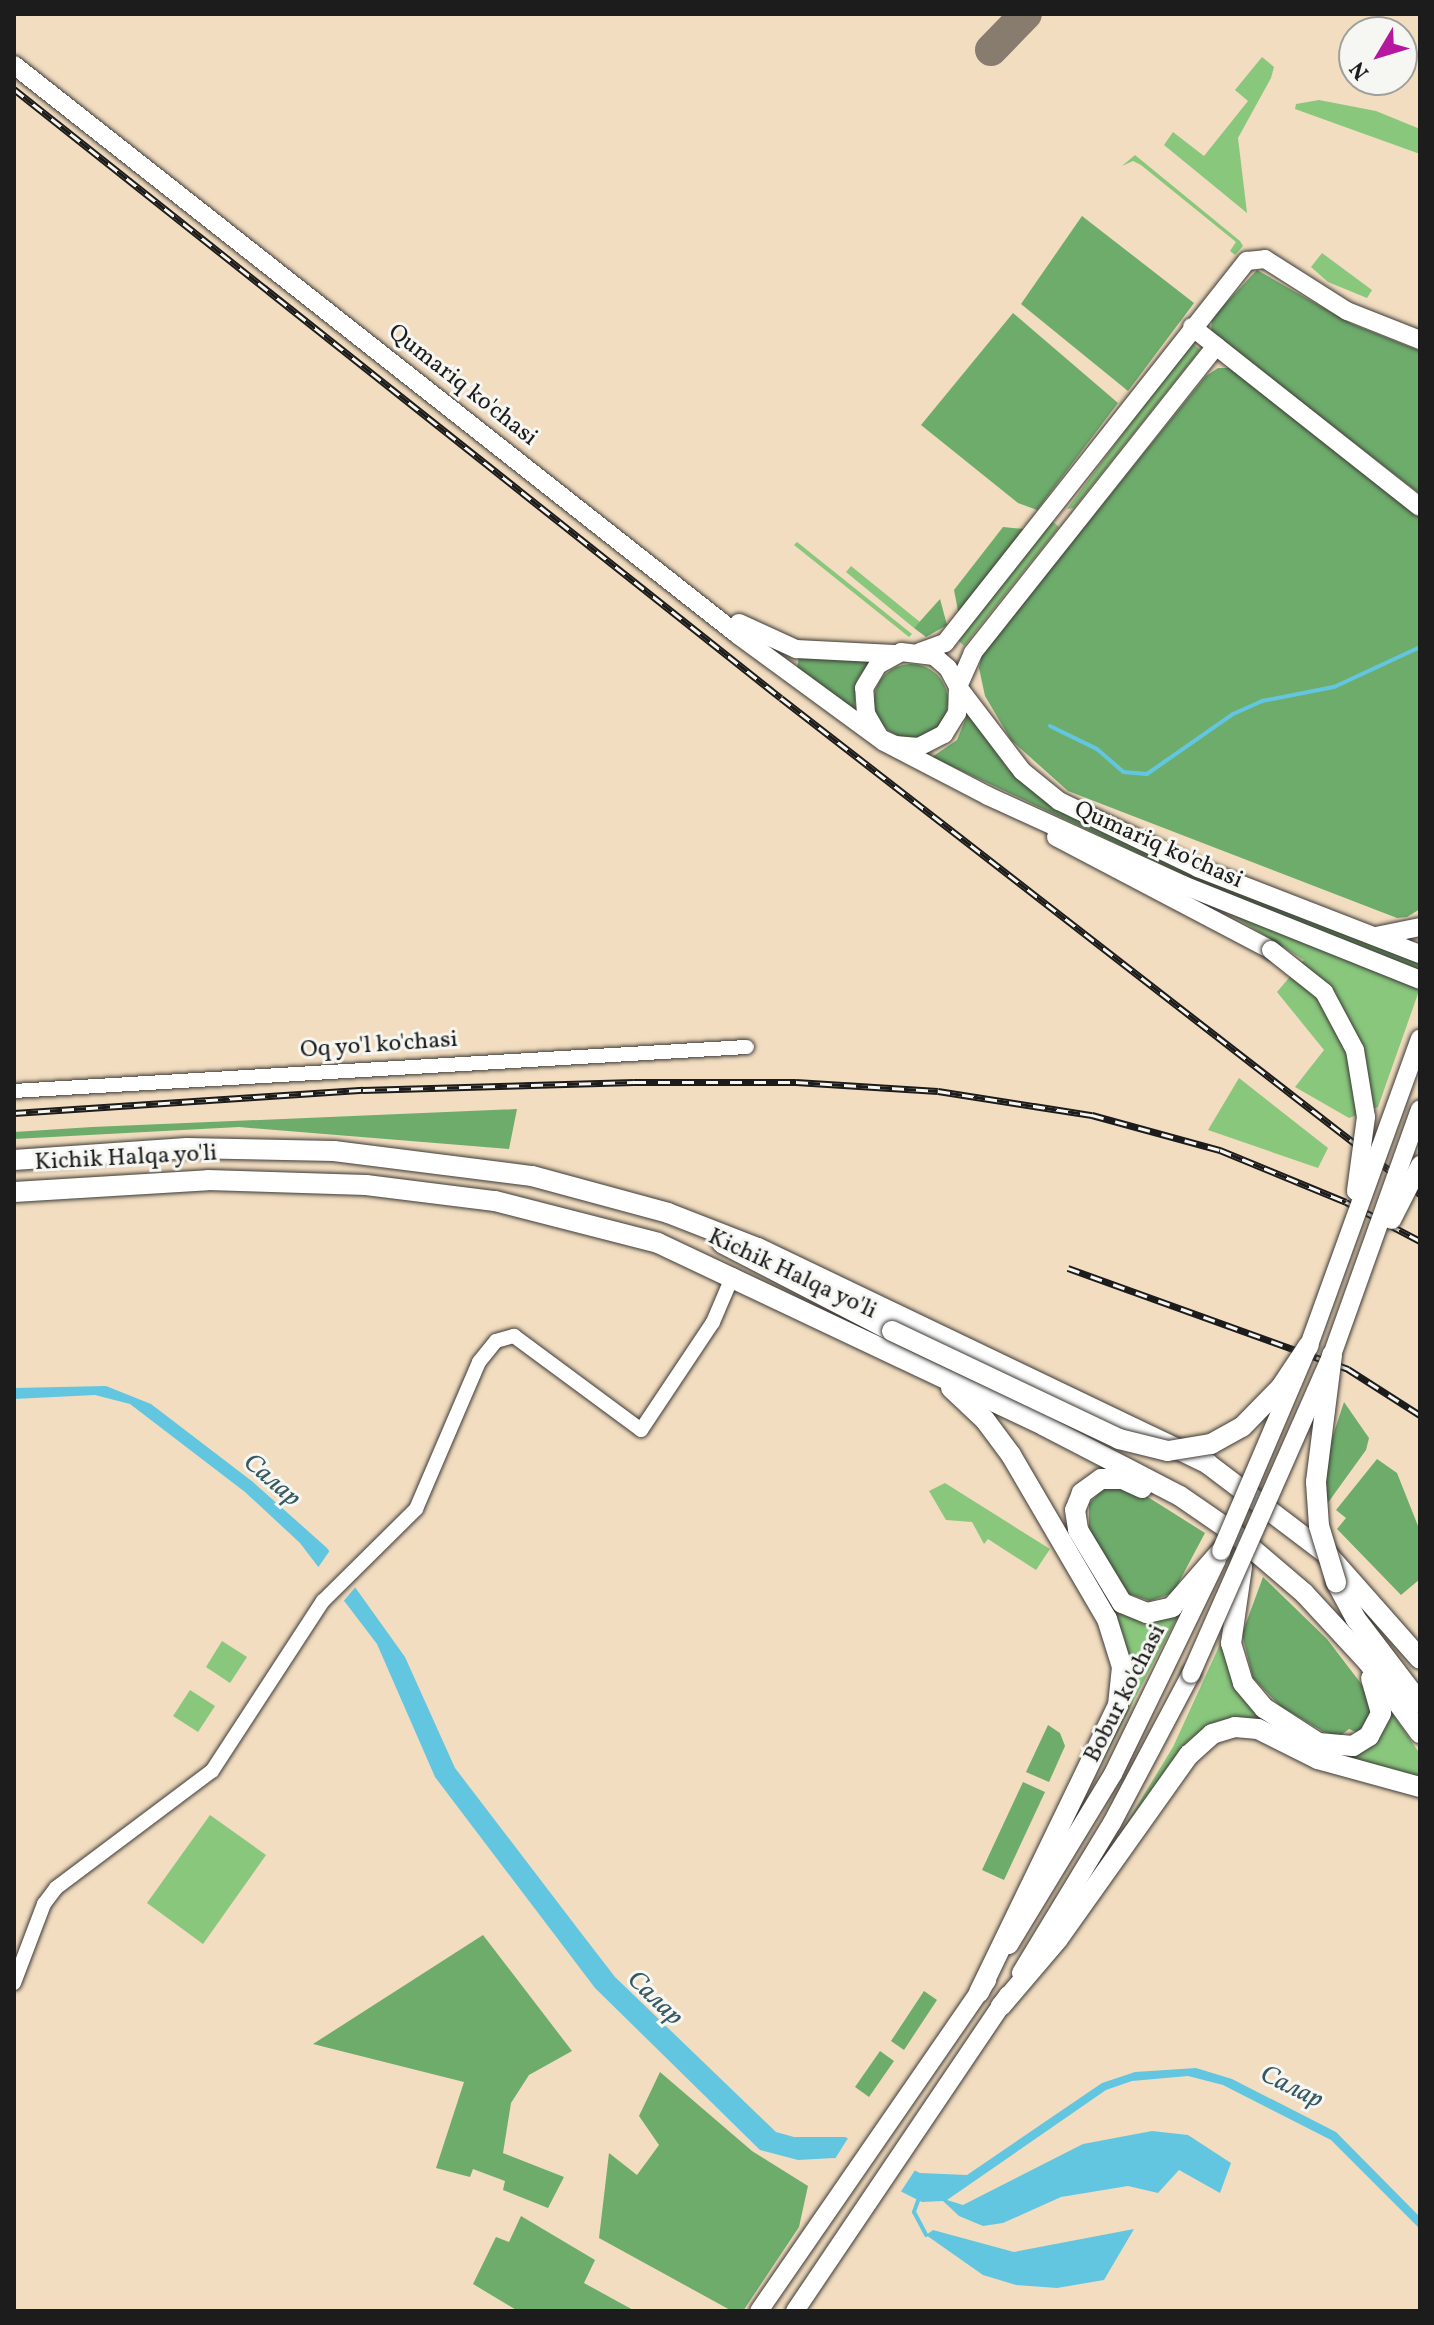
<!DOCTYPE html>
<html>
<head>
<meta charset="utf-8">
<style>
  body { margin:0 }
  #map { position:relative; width:1434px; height:2325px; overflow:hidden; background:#f2ddc0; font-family:Vollkorn,serif }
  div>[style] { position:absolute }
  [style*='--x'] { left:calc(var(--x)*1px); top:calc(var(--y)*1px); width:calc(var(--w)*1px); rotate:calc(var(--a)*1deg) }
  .green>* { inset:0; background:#89c77d }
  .forest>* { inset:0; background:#6eac6c }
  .round { border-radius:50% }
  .water>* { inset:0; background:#63c6e1 }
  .pier>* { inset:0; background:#f2ddc0 }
  .stream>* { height:4px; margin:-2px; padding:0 2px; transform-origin:2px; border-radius:2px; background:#63c6e1 }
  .taxiway>* { height:32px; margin:-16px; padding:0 16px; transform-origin:16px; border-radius:16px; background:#877c6e }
  .roads { filter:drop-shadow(0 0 2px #3c3935) drop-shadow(0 0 2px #3c3935) }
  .minor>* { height:14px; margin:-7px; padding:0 7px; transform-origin:7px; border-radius:7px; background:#fff }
  .major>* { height:18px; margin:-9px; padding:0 9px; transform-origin:9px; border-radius:9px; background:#fff }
  .highway>* { height:20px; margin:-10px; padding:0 10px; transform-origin:10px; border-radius:10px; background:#fff }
  .rail>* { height:7px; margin-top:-3.5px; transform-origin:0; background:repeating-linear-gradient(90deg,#f6f6f2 0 12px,#1c1c1c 0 24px); box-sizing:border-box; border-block:2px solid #1c1c1c }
  .bridges { filter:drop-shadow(0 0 2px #3c3935) drop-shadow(0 0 2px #3c3935) }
  .major-bridge>* { height:18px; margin:-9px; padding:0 9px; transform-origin:9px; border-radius:9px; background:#fff }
  .highway-bridge>* { height:20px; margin:-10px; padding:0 10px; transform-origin:10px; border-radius:10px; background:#fff }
  span { translate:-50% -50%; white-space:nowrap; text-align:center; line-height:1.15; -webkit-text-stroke:6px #f6f6f2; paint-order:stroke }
  .street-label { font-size:24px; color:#1c1c1c }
  .water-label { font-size:26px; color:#355861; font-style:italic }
  .frame { position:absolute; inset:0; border:16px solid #1c1c1c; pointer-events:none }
  .north { position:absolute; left:1338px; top:16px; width:80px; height:80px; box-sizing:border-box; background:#f6f6f2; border:2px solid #9f9f9c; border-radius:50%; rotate:232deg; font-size:22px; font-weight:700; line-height:32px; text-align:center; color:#1c1c1c }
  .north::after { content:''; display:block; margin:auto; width:28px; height:36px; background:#b5179e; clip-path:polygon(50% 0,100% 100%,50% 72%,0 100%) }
</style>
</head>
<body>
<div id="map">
  <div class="green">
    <div style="clip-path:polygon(1262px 57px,1274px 67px,1271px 78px,1238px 138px,1247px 213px,1164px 145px,1173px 132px,1204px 156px,1248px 101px,1235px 90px)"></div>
    <div style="clip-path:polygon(1319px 100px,1376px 111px,1420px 129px,1420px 154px,1295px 109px,1296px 104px)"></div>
    <div style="clip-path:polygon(1135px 155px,1240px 241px,1243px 246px,1235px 255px,1230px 251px,1236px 242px,1141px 165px,1133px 161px,1122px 166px)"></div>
    <div style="clip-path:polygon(1322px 253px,1372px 290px,1367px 298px,1328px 282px,1311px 267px)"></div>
    <div style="clip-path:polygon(1191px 342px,1200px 350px,1074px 508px,1067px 509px)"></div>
    <div style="clip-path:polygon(1052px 521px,1059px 527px,964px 646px,957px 639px)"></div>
    <div style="clip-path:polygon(797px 542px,912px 634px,909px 637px,794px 545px)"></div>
    <div style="clip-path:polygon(851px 566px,920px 622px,914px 628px,846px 572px)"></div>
    <div style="clip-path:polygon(1216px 905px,1420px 988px,1378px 1107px,1349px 1118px,1295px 1087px,1324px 1050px,1277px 992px,1304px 960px)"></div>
    <div style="clip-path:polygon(1239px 1078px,1328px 1148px,1318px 1168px,1208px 1130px)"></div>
    <div style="clip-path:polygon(945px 1483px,1050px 1549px,1036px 1570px,988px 1539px,984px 1544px,972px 1522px,946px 1520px,929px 1491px)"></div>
    <div style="clip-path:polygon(1106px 1602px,1141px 1621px,1179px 1614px,1065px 1833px,1130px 1666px,1124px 1636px)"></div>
    <div style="clip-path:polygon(1222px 1640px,1290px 1734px,1254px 1719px,1227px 1720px,1106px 1857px,1173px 1747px)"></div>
    <div style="clip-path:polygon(222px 1641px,247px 1657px,230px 1683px,206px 1667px)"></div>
    <div style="clip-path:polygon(190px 1690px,215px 1706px,198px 1732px,173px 1716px)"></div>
    <div style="clip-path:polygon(1392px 1713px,1420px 1754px,1420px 1778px,1350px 1762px,1352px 1754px,1384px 1726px)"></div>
    <div style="clip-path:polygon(210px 1815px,266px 1855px,203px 1944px,147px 1903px)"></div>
  </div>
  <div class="forest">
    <div style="clip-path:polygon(1082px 216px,1194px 303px,1128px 391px,1021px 304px)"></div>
    <div style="clip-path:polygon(1257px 270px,1352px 324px,1420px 351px,1420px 494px,1211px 332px,1212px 318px)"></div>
    <div style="clip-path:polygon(1013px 313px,1118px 403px,1037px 510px,1018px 503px,921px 425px)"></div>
    <div style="clip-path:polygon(1218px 368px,1231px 368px,1420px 516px,1420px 909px,1407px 917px,1397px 918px,1068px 791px,1011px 740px,985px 696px,979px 668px,982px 654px,1206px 376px)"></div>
    <div style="clip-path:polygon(1003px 527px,1024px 529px,959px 616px,954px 590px)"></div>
    <div style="clip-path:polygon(940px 599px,947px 625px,926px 637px,914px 628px)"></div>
    <div style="clip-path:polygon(799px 657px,872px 659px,857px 680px,854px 710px,797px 668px)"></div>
    <div class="round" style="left:874px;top:664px;width:74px;height:74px"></div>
    <div style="clip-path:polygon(968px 713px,1008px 769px,1054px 808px,1235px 891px,1420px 963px,1420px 971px,1229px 896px,932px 757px,957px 740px)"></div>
    <div style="clip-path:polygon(517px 1109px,509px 1149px,239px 1127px,14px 1139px,14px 1132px,92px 1127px)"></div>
    <div style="clip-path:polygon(1344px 1402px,1369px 1438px,1366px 1450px,1322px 1511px,1311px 1502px)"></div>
    <div style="clip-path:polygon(1377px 1459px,1397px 1473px,1420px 1531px,1420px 1579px,1401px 1595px,1337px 1529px,1346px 1518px,1336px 1510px)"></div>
    <div style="clip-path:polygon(1108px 1483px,1132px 1487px,1205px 1533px,1173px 1593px,1150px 1601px,1126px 1593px,1089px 1532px,1089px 1504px)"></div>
    <div style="clip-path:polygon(1263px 1577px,1327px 1639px,1372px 1698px,1375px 1704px,1361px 1734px,1349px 1729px,1340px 1736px,1324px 1732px,1280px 1706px,1253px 1678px,1242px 1634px)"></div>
    <div style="clip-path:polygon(1048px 1725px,1060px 1733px,1065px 1746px,1049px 1782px,1026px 1772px)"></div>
    <div style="clip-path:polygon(1023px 1782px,1045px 1792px,1004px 1880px,982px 1870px)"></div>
    <div style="clip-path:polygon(483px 1935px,572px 2051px,529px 2075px,511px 2103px,503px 2153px,564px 2177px,548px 2208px,503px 2190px,505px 2181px,473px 2169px,470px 2177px,436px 2168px,464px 2082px,313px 2044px)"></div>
    <div style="clip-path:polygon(924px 1991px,937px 2000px,904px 2050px,891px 2041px)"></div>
    <div style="clip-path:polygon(880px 2051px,894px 2061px,869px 2097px,855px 2087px)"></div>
    <div style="clip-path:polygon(660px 2072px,752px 2151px,808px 2186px,799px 2227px,743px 2311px,732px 2311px,599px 2238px,609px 2153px,637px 2175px,659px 2145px,639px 2116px)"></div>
    <div style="clip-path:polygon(521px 2216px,595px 2260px,584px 2283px,635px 2311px,518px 2311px,473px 2284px,496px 2237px,509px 2242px)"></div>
  </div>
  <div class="water">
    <div style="clip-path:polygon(106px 1386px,151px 1404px,253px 1482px,327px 1548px,405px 1657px,455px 1768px,578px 1929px,615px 1977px,776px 2132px,794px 2137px,845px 2137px,920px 2173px,967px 2175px,1102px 2083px,1135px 2072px,1196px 2068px,1232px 2079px,1336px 2132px,1420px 2217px,1420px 2229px,1331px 2140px,1223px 2085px,1188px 2076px,1132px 2081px,1106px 2090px,947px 2200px,963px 2205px,1083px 2144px,1152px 2131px,1188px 2135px,1231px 2163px,1220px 2193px,1179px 2170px,1158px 2193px,1128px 2186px,1061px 2197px,1003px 2223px,983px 2226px,959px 2216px,943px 2201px,922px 2202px,834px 2158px,798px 2160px,760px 2150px,595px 1988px,435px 1777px,377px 1644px,300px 1543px,245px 1492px,130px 1404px,95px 1395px,14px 1399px,14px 1388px)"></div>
    <div style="clip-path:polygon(1134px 2229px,1104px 2280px,1057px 2288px,1016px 2285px,983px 2275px,926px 2235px,933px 2230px,1014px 2252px)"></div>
  </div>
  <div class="pier">
    <div style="clip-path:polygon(331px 1549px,358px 1584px,342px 1603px,317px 1569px)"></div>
    <div style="clip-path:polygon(850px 2135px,917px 2167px,898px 2196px,833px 2162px)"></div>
  </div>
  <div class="stream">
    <div style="--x:1050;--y:726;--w:52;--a:26.1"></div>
    <div style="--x:1097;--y:749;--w:35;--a:41"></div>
    <div style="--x:1123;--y:772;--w:24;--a:5"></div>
    <div style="--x:1147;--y:774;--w:105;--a:-34.9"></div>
    <div style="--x:1233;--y:714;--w:32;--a:-24"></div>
    <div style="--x:1262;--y:701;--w:73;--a:-11"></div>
    <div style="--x:1334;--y:687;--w:95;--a:-24.9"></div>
    <div style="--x:919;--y:2198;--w:15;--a:110"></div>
    <div style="--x:914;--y:2212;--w:26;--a:62"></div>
  </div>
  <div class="taxiway">
    <div style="--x:991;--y:50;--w:50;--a:-45.8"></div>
  </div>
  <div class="roads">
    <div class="minor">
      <div style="--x:14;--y:1091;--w:734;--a:-3.44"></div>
      <div style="--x:14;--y:1983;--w:85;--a:-69.2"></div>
      <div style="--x:44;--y:1904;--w:20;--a:-53"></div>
      <div style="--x:56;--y:1888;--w:195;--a:-36.9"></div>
      <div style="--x:212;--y:1771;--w:203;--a:-56.9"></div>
      <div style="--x:323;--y:1601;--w:131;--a:-44.7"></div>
      <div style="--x:416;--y:1509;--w:160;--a:-66.8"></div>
      <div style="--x:479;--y:1362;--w:27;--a:-51"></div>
      <div style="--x:496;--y:1341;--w:19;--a:-16"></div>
      <div style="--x:514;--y:1336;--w:158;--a:36.5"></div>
      <div style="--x:641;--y:1430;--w:130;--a:-56.3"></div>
      <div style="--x:713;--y:1322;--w:51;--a:-66.9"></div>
    </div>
    <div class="major">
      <div style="--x:14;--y:65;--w:921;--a:38.21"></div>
      <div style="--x:738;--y:635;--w:181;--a:36.2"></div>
      <div style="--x:884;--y:742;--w:117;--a:27.4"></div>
      <div style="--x:988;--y:796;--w:214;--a:24.5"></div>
      <div style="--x:1183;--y:885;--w:255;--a:21.8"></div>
      <div style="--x:1192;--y:327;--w:290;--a:38.3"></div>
      <div style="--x:1216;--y:346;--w:392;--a:128.4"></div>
      <div style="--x:973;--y:653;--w:37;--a:114"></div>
      <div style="--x:958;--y:687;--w:26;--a:92"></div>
      <div style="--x:957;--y:713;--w:25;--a:122"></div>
      <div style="--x:944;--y:734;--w:29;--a:153"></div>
      <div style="--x:918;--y:747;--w:23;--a:-175"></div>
      <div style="--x:895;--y:745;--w:17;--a:-155"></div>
      <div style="--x:880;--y:738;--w:28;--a:-120"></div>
      <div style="--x:866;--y:714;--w:26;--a:-94"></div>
      <div style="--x:864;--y:688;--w:27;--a:-59"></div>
      <div style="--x:878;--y:665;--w:26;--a:-29"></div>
      <div style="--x:901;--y:652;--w:33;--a:7"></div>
      <div style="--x:934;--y:656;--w:18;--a:41"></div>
      <div style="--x:948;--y:668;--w:21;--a:62"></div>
      <div style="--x:958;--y:687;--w:106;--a:52.7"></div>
      <div style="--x:1022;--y:771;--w:48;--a:39"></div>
      <div style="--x:1059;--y:801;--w:154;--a:25.7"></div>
      <div style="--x:1198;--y:868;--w:238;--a:21.2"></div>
      <div style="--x:739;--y:623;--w:63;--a:24.5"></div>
      <div style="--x:796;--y:649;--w:98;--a:2.9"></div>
      <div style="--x:920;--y:652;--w:27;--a:-20"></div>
      <div style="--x:945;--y:643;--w:487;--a:-51.7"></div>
      <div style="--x:1247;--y:261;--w:18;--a:-6"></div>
      <div style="--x:1265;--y:259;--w:97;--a:32.4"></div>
      <div style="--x:1347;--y:311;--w:79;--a:21.7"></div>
      <div style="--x:1056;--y:837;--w:243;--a:27.7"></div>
      <div style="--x:1376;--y:936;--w:45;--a:-11.6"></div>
      <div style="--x:1009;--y:1945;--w:200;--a:-58.7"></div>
      <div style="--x:1113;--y:1774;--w:238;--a:-64.1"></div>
      <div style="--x:1021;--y:1973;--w:175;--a:-58.8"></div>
      <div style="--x:1112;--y:1823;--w:169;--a:-62.1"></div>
      <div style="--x:759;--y:2311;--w:402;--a:-55.4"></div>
      <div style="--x:795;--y:2311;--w:381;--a:-56"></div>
    </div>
    <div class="highway">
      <div style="--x:14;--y:1160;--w:173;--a:-4"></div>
      <div style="--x:187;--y:1148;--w:147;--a:1.2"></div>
      <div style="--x:334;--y:1151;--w:200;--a:7.2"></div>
      <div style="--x:532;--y:1176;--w:141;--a:15.2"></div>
      <div style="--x:668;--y:1213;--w:97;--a:21.3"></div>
      <div style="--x:758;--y:1248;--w:499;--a:25.6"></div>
      <div style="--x:1208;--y:1464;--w:152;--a:37.2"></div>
      <div style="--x:1329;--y:1556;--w:137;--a:48.5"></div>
      <div style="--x:14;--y:1192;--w:194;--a:-3.5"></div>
      <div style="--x:208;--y:1180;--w:158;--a:1.8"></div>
      <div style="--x:366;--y:1185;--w:130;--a:7.1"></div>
      <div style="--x:495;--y:1201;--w:168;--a:14.4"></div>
      <div style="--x:658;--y:1243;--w:426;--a:25.3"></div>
      <div style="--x:1043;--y:1425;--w:154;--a:27.4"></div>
      <div style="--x:1180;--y:1496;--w:67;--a:34.6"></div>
      <div style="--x:1235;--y:1534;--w:91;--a:40.5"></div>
      <div style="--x:1304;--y:1593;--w:94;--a:47.2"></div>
      <div style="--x:1368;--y:1662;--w:88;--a:53.8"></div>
      <div style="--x:722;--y:1243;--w:191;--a:27.4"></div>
      <div style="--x:951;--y:1388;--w:47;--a:43.3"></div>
      <div style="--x:985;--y:1420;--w:44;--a:53.4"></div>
      <div style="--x:1011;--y:1455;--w:190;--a:59.7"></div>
      <div style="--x:1107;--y:1619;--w:50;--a:72.6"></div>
      <div style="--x:1122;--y:1667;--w:38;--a:96"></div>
      <div style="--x:1118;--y:1705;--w:319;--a:115.8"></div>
      <div style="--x:1142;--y:1488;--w:21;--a:-155"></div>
      <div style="--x:1123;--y:1479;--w:22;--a:180"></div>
      <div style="--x:1101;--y:1479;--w:24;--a:144"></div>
      <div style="--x:1082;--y:1493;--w:18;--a:112"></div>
      <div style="--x:1075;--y:1510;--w:20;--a:81"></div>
      <div style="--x:1078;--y:1530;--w:85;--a:58.9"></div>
      <div style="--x:1122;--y:1603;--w:27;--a:22"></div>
      <div style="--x:1147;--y:1613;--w:26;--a:-13"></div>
      <div style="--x:1172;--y:1607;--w:74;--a:-48.8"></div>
      <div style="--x:1242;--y:1567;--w:77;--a:98.2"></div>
      <div style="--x:1231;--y:1643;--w:42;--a:73.3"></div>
      <div style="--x:1243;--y:1683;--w:33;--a:50"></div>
      <div style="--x:1264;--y:1708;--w:64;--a:32.9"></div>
      <div style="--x:1318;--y:1743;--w:35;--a:5"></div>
      <div style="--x:1353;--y:1746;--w:19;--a:-32"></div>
      <div style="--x:1369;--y:1736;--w:26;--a:-62"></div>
      <div style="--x:1381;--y:1713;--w:36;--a:-106"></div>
      <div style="--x:1336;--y:1582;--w:42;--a:61.6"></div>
      <div style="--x:1356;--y:1619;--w:106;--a:52.7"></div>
      <div style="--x:1001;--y:2006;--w:88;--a:-49.6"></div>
      <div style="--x:1058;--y:1939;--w:226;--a:-54.6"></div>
      <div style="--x:1189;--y:1755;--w:31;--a:-42"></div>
      <div style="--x:1212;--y:1734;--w:24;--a:-17"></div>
      <div style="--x:1235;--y:1727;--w:23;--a:5"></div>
      <div style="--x:1258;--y:1729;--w:67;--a:26.6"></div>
      <div style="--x:1318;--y:1759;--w:106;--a:15.4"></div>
    </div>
  </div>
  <div class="rail">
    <div style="--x:14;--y:89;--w:979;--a:38.45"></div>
    <div style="--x:781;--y:698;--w:809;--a:37.82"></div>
    <div style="--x:14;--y:1113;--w:350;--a:-3.8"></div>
    <div style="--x:363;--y:1090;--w:271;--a:-1.7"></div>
    <div style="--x:634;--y:1082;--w:162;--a:0"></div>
    <div style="--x:796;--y:1082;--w:142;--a:3.6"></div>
    <div style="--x:938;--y:1091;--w:156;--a:8.9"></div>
    <div style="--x:1092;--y:1115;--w:133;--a:15.3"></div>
    <div style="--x:1220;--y:1150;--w:136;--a:22.4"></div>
    <div style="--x:1346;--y:1202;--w:84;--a:27.8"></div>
    <div style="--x:1068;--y:1268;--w:298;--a:19.8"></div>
    <div style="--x:1348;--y:1369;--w:85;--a:32.6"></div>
  </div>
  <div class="bridges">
    <div class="major-bridge">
      <div style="--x:1271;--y:950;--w:68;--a:38.4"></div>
      <div style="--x:1324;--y:992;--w:66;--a:61.9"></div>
      <div style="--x:1355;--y:1050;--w:68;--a:80.7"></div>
      <div style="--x:1366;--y:1117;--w:75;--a:97.7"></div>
      <div style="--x:1392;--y:1220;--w:62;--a:-63"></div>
      <div style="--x:1221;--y:1551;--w:224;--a:-66.9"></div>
      <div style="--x:1309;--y:1345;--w:326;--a:-70.1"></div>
      <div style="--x:1191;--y:1674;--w:349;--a:-66.2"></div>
      <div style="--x:1332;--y:1355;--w:261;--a:-70.3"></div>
    </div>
    <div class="highway-bridge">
      <div style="--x:892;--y:1331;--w:251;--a:25.4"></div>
      <div style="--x:1119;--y:1439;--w:50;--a:13.8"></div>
      <div style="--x:1168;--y:1451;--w:44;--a:-9.2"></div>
      <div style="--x:1211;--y:1444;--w:35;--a:-29"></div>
      <div style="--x:1242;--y:1427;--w:56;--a:-45.7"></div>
      <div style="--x:1281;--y:1387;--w:50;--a:-56.3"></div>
      <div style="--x:1332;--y:1355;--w:128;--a:97.2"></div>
      <div style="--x:1316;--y:1482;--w:44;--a:86.1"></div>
      <div style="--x:1319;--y:1526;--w:59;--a:73.1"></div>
    </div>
  </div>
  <div class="street-label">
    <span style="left:462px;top:386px;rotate:38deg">Qumariq ko'chasi</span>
    <span style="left:1158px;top:846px;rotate:24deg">Qumariq ko'chasi</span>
    <span style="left:379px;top:1046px;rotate:-4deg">Oq yo'l ko'chasi</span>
    <span style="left:126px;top:1159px;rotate:-3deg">Kichik Halqa yo'li</span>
    <span style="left:792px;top:1275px;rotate:25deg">Kichik Halqa yo'li</span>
    <span style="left:1126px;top:1694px;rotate:-63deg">Bobur ko'chasi</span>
  </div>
  <div class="water-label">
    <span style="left:271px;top:1481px;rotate:41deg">Салар</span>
    <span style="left:654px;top:1999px;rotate:44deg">Салар</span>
    <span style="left:1291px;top:2088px;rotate:26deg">Салар</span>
  </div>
  <div class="frame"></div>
  <div class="north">N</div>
</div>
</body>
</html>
